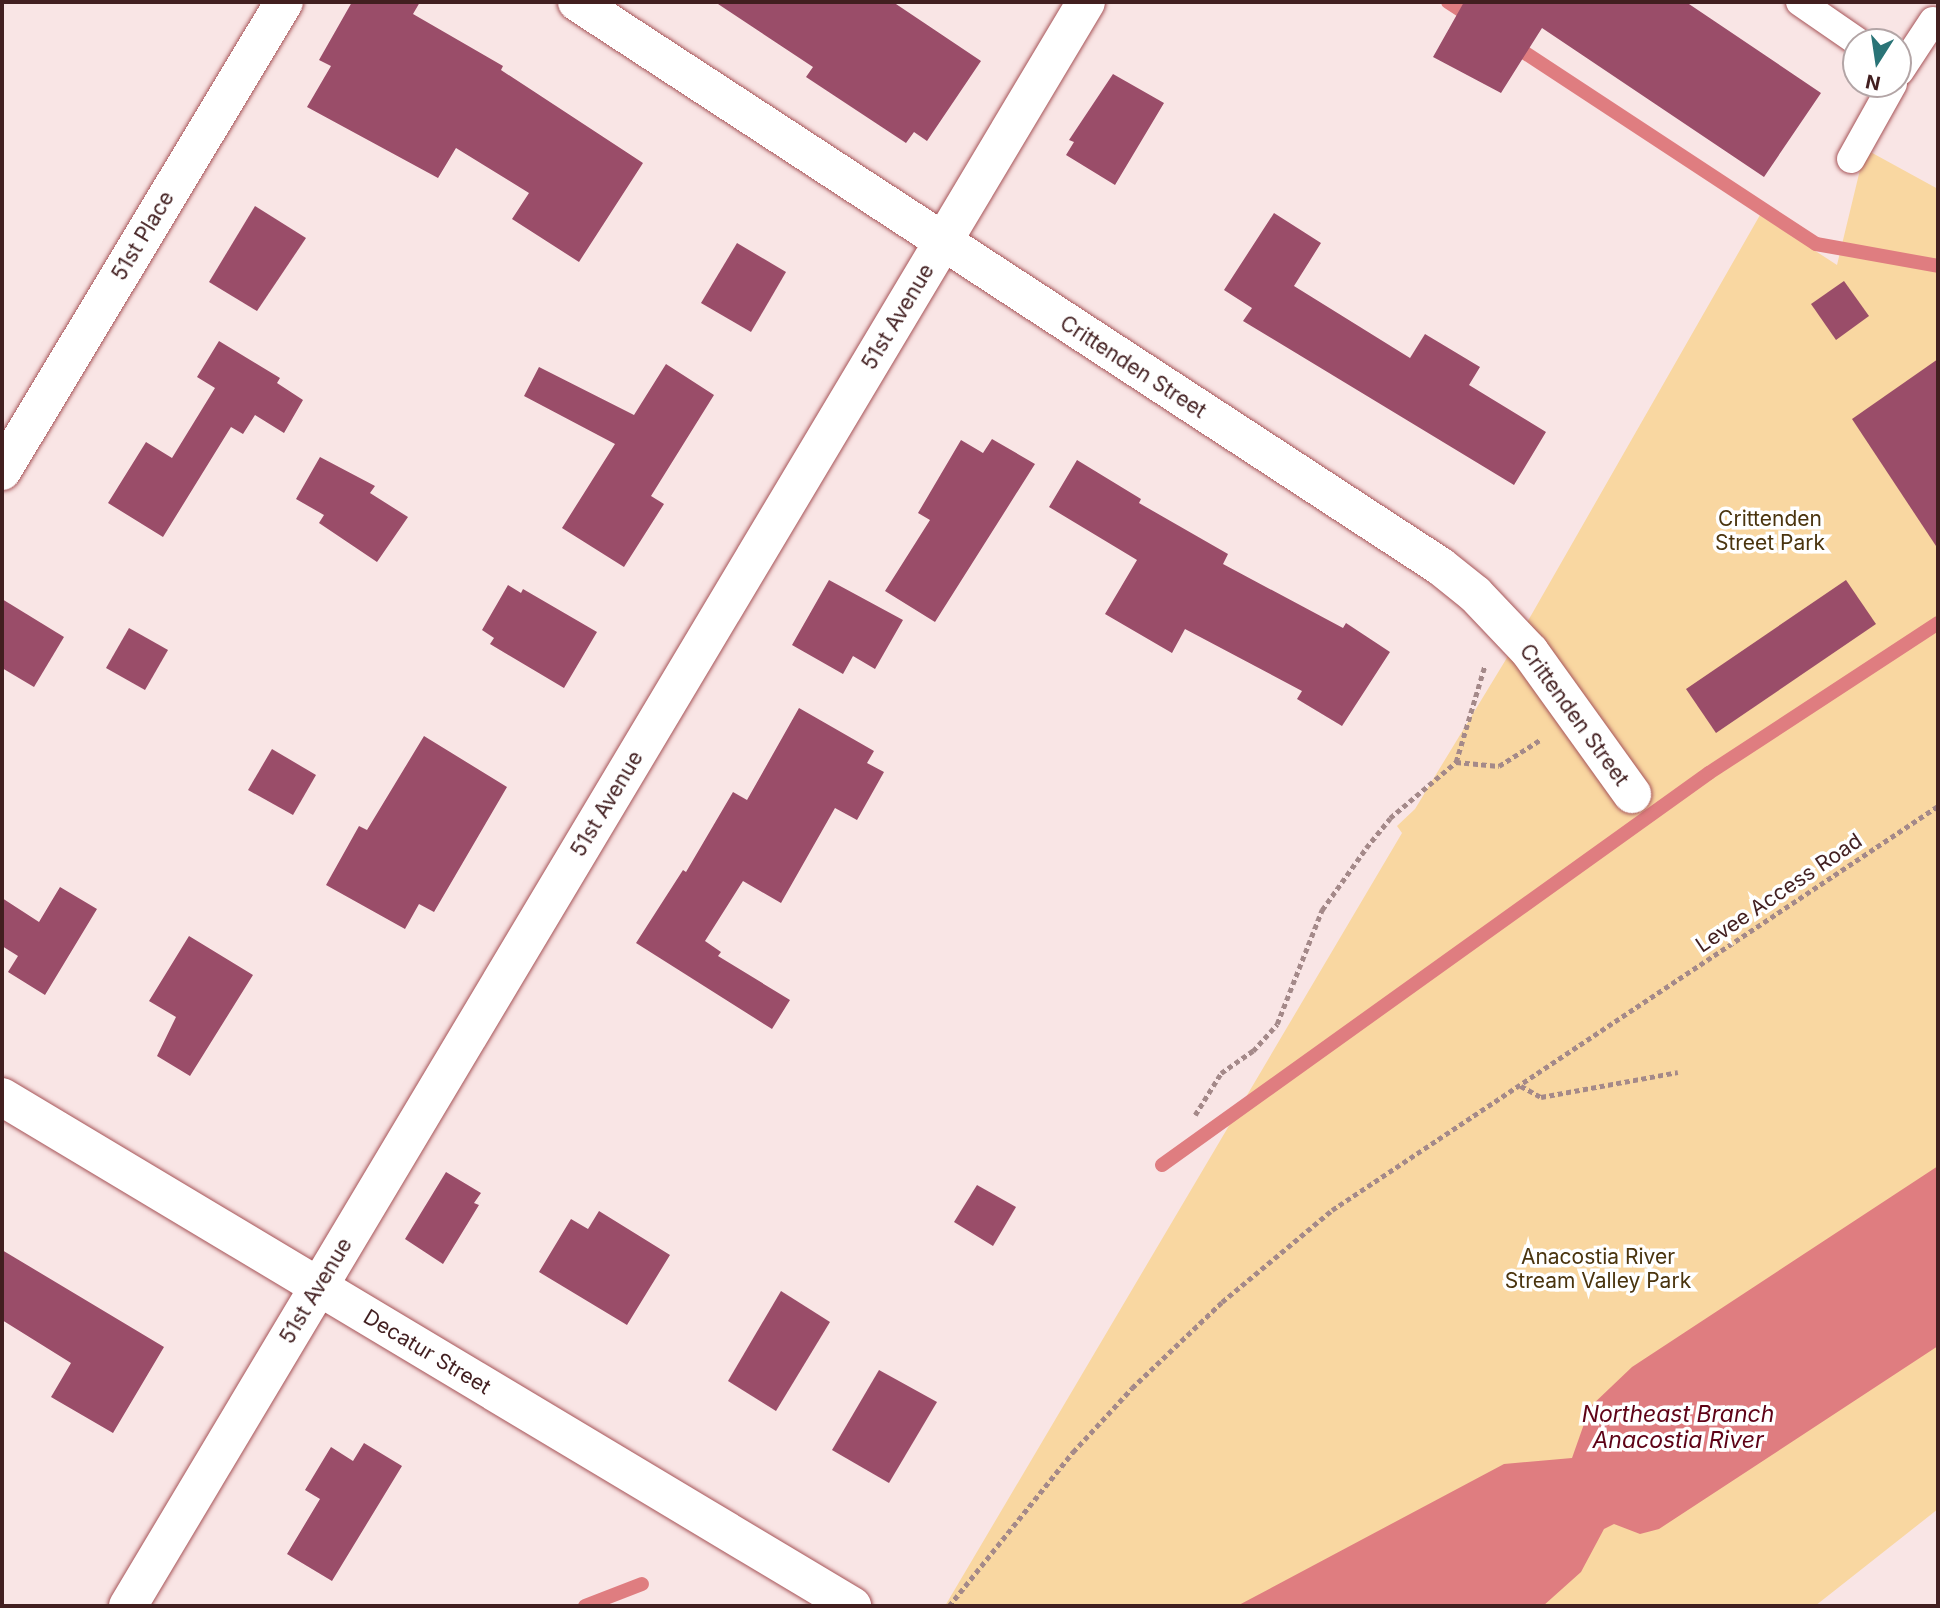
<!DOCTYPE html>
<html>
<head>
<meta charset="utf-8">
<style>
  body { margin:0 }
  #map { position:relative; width:1940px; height:1608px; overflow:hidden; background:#f9e5e5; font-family:Inter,sans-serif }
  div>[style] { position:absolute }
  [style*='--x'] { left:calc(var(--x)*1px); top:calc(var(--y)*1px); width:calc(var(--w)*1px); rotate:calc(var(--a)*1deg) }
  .green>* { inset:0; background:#f9d7a1 }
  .water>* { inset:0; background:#df7d80 }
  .stream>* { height:14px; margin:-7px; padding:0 7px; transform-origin:7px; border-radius:7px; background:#df7d80 }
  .building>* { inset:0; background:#9a4d69 }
  .path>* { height:4.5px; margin-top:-2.25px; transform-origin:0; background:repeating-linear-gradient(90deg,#a48989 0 5px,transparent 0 8.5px) }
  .roads { filter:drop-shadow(0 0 2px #a65458) drop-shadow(0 0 2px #a65458) }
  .service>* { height:28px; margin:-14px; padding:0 14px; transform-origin:14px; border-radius:14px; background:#fff }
  .minor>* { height:38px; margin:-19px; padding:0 19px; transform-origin:19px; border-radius:19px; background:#fff }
  .tertiary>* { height:38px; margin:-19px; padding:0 19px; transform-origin:19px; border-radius:19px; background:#fff }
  span { translate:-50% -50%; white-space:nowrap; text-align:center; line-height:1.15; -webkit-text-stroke:7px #fff; paint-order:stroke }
  .street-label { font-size:21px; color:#421f20 }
  .park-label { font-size:21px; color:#4a340e }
  .water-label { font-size:23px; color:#5e0216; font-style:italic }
  .frame { position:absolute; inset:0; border:4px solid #421f20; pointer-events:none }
  .north { position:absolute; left:1842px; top:28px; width:70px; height:70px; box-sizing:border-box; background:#fff; border:2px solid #b3a5a6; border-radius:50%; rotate:192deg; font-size:19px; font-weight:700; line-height:28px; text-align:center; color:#421f20 }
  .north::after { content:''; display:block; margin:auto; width:24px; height:32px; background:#2a7477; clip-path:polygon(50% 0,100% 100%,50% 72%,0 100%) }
</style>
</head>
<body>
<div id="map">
  <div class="green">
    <div style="clip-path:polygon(1865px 149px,1938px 189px,1938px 1509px,1815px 1606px,945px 1606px,1402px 833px,1397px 826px,1415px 809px,1505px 661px,1760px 215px,1837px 265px)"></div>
  </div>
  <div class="water">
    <div style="clip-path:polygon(1938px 1166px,1938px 1346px,1659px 1529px,1640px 1534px,1614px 1524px,1604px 1529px,1581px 1572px,1543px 1606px,1237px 1606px,1504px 1464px,1572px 1458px,1590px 1407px,1632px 1367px)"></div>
  </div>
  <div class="stream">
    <div style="--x:1448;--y:2;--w:33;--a:33"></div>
    <div style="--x:1510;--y:43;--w:366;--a:33.3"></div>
    <div style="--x:1816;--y:244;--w:124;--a:10.2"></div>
    <div style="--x:1162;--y:1165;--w:673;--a:-35.63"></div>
    <div style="--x:1709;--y:773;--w:274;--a:-33.2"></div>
    <div style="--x:585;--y:1606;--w:61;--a:-21.1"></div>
  </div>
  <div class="building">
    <div style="clip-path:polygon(352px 2px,420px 2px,413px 14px,503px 66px,501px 70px,643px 163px,579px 262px,512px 219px,529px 193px,456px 148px,438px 178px,307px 107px,331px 66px,319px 60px)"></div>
    <div style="clip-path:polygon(715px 2px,893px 2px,981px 61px,927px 141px,914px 132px,906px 143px,806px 77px,813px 67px)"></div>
    <div style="clip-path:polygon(1464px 2px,1686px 2px,1821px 93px,1764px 177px,1542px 28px,1501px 93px,1433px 57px)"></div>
    <div style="clip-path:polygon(1113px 74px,1164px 103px,1115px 185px,1066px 155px,1074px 142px,1069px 140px)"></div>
    <div style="clip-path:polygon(255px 206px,306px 238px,257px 311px,209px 282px)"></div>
    <div style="clip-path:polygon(1274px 213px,1321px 243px,1294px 286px,1410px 358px,1425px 334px,1480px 367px,1469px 385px,1546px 432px,1514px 485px,1243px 321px,1252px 308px,1224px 290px)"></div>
    <div style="clip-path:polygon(737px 243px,786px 272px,751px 332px,701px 303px)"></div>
    <div style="clip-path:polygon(1844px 281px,1869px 316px,1836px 340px,1811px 304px)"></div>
    <div style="clip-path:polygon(219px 341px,280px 378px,277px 383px,303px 400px,284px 433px,255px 415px,243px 434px,231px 427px,163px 537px,108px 503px,146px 442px,172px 458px,215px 388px,197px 377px)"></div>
    <div style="clip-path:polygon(1938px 359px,1938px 549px,1852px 419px)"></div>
    <div style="clip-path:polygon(666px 364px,714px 395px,651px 496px,664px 504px,624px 567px,562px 528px,615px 444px,524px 396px,539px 367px,634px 415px)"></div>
    <div style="clip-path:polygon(992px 439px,1035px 464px,935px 622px,885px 591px,930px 520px,918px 513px,961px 440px,983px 453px)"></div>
    <div style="clip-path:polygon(320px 457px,375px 486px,370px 493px,408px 517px,377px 562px,319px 523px,324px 515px,296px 499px)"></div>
    <div style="clip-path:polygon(1077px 460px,1141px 499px,1139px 503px,1228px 554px,1223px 564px,1343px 628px,1346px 623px,1390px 652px,1342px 726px,1297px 699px,1302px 691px,1185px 629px,1172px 653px,1105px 614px,1137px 560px,1049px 507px)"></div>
    <div style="clip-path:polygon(829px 580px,903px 620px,875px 669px,853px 656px,843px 674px,792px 645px)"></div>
    <div style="clip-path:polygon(1846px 580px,1876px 624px,1716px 733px,1686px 689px)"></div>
    <div style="clip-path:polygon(508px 585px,521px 593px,523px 589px,597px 632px,564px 688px,490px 644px,494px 638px,482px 630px)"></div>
    <div style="clip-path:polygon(2px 599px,64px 637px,34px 687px,2px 668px)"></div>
    <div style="clip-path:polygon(129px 628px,168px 650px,145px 690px,106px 668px)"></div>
    <div style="clip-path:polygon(799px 708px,874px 751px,867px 763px,884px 772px,857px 820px,835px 808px,781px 903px,743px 881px,705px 941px,721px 952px,718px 956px,790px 1000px,772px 1029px,636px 943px,683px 870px,686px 872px,733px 792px,747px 800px)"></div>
    <div style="clip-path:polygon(424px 736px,507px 787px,434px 912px,419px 904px,405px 929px,326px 885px,359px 826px,367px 830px)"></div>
    <div style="clip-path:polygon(272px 749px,316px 775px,293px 815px,248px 790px)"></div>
    <div style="clip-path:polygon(60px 887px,97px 909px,45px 995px,8px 972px,18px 956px,2px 946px,2px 898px,39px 922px)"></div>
    <div style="clip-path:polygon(189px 936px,253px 975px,190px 1076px,157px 1056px,176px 1017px,149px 1001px)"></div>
    <div style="clip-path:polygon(446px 1172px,481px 1193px,474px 1203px,479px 1205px,443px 1264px,405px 1239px)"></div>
    <div style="clip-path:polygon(977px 1185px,1016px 1207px,993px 1246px,954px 1222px)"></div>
    <div style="clip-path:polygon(599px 1211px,670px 1255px,627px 1325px,539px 1272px,571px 1219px,588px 1229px)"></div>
    <div style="clip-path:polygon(2px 1250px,164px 1347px,113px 1433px,51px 1397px,71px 1363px,2px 1320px)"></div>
    <div style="clip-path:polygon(781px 1291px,830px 1322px,776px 1411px,728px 1381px)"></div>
    <div style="clip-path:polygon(879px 1370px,937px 1402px,889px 1483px,832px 1450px)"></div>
    <div style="clip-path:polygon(364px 1443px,402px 1466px,332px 1581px,287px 1554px,320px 1499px,305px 1490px,331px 1447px,353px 1461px)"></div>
  </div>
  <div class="path">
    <div style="--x:1456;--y:762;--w:43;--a:5.3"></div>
    <div style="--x:1499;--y:766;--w:49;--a:-32.4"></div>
    <div style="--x:1521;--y:1086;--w:23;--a:29"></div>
    <div style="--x:1541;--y:1097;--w:139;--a:-10.3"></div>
    <div style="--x:1195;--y:1115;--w:49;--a:-58.2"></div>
    <div style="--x:1221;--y:1073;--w:39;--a:-35"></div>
    <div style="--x:1253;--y:1051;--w:36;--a:-48"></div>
    <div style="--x:1277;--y:1024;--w:123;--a:-68.5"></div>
    <div style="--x:1322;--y:910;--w:76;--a:-54.6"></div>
    <div style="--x:1366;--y:848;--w:38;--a:-51"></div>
    <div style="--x:1390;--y:818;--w:87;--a:-40.3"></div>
    <div style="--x:1456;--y:762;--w:101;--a:-73.4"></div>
    <div style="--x:949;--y:1606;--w:198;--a:-51.2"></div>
    <div style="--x:1073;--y:1452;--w:87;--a:-47.3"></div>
    <div style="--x:1132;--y:1388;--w:124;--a:-43.7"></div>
    <div style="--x:1222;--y:1302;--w:143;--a:-39.9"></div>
    <div style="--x:1332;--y:1210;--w:728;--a:-33.69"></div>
  </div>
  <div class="roads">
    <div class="service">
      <div style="--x:1800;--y:2;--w:70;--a:34.6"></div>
      <div style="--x:1900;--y:71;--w:60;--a:-56.6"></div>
      <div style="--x:1851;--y:159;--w:86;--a:-60.8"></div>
    </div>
    <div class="minor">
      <div style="--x:577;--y:2;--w:1031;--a:33.17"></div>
      <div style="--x:1440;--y:566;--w:45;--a:38.7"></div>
      <div style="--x:1475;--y:594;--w:80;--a:46.5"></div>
      <div style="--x:1530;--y:652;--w:175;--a:54.3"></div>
      <div style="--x:2;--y:471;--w:547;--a:-58.98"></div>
      <div style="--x:128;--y:1606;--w:1868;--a:-59.15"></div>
    </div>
    <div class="tertiary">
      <div style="--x:2;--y:1097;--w:991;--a:30.91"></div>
    </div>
  </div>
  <div class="street-label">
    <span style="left:143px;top:236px;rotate:-59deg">51st Place</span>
    <span style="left:898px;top:317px;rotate:-59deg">51st Avenue</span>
    <span style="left:1133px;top:367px;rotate:33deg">Crittenden Street</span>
    <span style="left:1574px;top:715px;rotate:54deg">Crittenden Street</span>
    <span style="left:607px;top:804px;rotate:-59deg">51st Avenue</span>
    <span style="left:1779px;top:893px;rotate:-34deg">Levee Access Road</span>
    <span style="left:316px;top:1291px;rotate:-59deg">51st Avenue</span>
    <span style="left:427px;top:1352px;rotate:31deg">Decatur Street</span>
  </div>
  <div class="park-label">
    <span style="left:1770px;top:531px">Crittenden<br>Street Park</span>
    <span style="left:1598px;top:1269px">Anacostia River<br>Stream Valley Park</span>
  </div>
  <div class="water-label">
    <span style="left:1678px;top:1427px">Northeast Branch<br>Anacostia River</span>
  </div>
  <div class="frame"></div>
  <div class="north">N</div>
</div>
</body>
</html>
